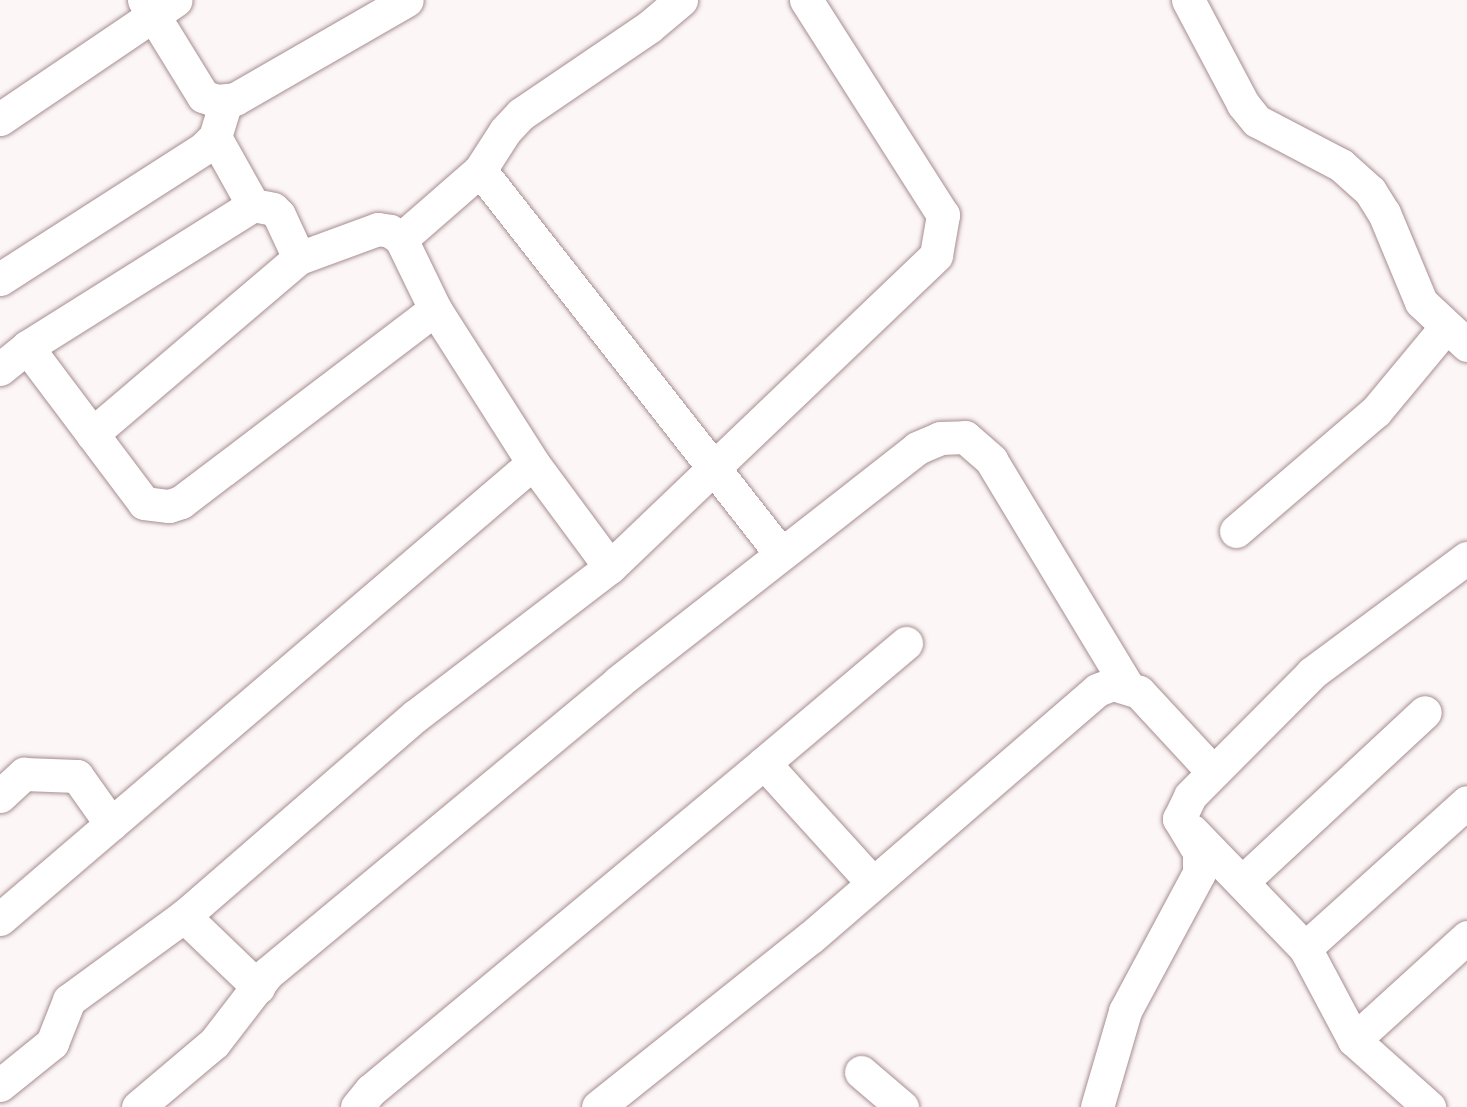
<!DOCTYPE html>
<html>
<head>
<meta charset="utf-8">
<style>
  body { margin:0 }
  #map { position:relative; width:1467px; height:1107px; overflow:hidden; background:#fcf6f6; font-family:Lora,serif }
  div>[style] { position:absolute }
  [style*='--x'] { left:calc(var(--x)*1px); top:calc(var(--y)*1px); width:calc(var(--w)*1px); rotate:calc(var(--a)*1deg) }
  .roads { filter:drop-shadow(0 0 2px #a78d90) drop-shadow(0 0 2px #a78d90) }
  .minor>* { height:33px; margin:-16.5px; padding:0 16.5px; transform-origin:16.5px; border-radius:16.5px; background:#fff }
  span { translate:-50% -50%; white-space:nowrap; text-align:center; line-height:1.15; -webkit-text-stroke:6px #fff; paint-order:stroke }
</style>
</head>
<body>
<div id="map">
  <div class="roads">
    <div class="minor">
      <div style="--x:144;--y:0;--w:113;--a:58.4"></div>
      <div style="--x:203;--y:96;--w:15;--a:20"></div>
      <div style="--x:217;--y:101;--w:18;--a:-6"></div>
      <div style="--x:235;--y:99;--w:198;--a:-29.9"></div>
      <div style="--x:1188;--y:0;--w:118;--a:62.1"></div>
      <div style="--x:1243;--y:104;--w:22;--a:51"></div>
      <div style="--x:1257;--y:121;--w:95;--a:27.6"></div>
      <div style="--x:1341;--y:165;--w:39;--a:42"></div>
      <div style="--x:1370;--y:191;--w:26;--a:58"></div>
      <div style="--x:1384;--y:213;--w:96;--a:67.4"></div>
      <div style="--x:1421;--y:302;--w:63;--a:43.1"></div>
      <div style="--x:0;--y:119;--w:212;--a:-34.1"></div>
      <div style="--x:215;--y:137;--w:78;--a:60.8"></div>
      <div style="--x:480;--y:170;--w:488;--a:51.9"></div>
      <div style="--x:401;--y:239;--w:105;--a:-41.1"></div>
      <div style="--x:480;--y:170;--w:46;--a:-57.3"></div>
      <div style="--x:505;--y:131;--w:23;--a:-47"></div>
      <div style="--x:521;--y:114;--w:155;--a:-34.2"></div>
      <div style="--x:649;--y:27;--w:42;--a:-40.2"></div>
      <div style="--x:0;--y:279;--w:242;--a:-32.7"></div>
      <div style="--x:204;--y:148;--w:16;--a:-45"></div>
      <div style="--x:215;--y:137;--w:38;--a:-73"></div>
      <div style="--x:27;--y:347;--w:195;--a:53.1"></div>
      <div style="--x:144;--y:503;--w:25;--a:7"></div>
      <div style="--x:169;--y:506;--w:13;--a:-18"></div>
      <div style="--x:181;--y:502;--w:319;--a:-37.2"></div>
      <div style="--x:0;--y:369;--w:35;--a:-39"></div>
      <div style="--x:27;--y:347;--w:267;--a:-32.1"></div>
      <div style="--x:253;--y:205;--w:20;--a:11"></div>
      <div style="--x:273;--y:209;--w:8;--a:45"></div>
      <div style="--x:279;--y:215;--w:47;--a:65.1"></div>
      <div style="--x:299;--y:258;--w:84;--a:-20.2"></div>
      <div style="--x:378;--y:229;--w:12;--a:9"></div>
      <div style="--x:390;--y:231;--w:14;--a:36"></div>
      <div style="--x:401;--y:239;--w:78;--a:64.1"></div>
      <div style="--x:435;--y:309;--w:183;--a:57.5"></div>
      <div style="--x:533;--y:463;--w:129;--a:53.5"></div>
      <div style="--x:610;--y:567;--w:245;--a:142.6"></div>
      <div style="--x:415;--y:716;--w:306;--a:139.1"></div>
      <div style="--x:184;--y:916;--w:103;--a:43.8"></div>
      <div style="--x:92;--y:434;--w:272;--a:-40.4"></div>
      <div style="--x:1236;--y:531;--w:184;--a:-40.6"></div>
      <div style="--x:1376;--y:411;--w:108;--a:-50.3"></div>
      <div style="--x:610;--y:567;--w:451;--a:-43.7"></div>
      <div style="--x:936;--y:255;--w:41;--a:-80.1"></div>
      <div style="--x:943;--y:215;--w:255;--a:-122.5"></div>
      <div style="--x:764;--y:763;--w:186;--a:-40.2"></div>
      <div style="--x:0;--y:796;--w:33;--a:-43"></div>
      <div style="--x:24;--y:774;--w:53;--a:2.2"></div>
      <div style="--x:77;--y:776;--w:59;--a:54.7"></div>
      <div style="--x:1192;--y:831;--w:163;--a:46"></div>
      <div style="--x:1305;--y:948;--w:104;--a:62"></div>
      <div style="--x:1354;--y:1040;--w:101;--a:41.8"></div>
      <div style="--x:1243;--y:881;--w:248;--a:-42.9"></div>
      <div style="--x:0;--y:919;--w:701;--a:-40.55"></div>
      <div style="--x:1305;--y:948;--w:218;--a:-42"></div>
      <div style="--x:1354;--y:1040;--w:153;--a:-42.3"></div>
      <div style="--x:861;--y:1072;--w:54;--a:40.5"></div>
      <div style="--x:0;--y:1085;--w:67;--a:-38.9"></div>
      <div style="--x:52;--y:1043;--w:46;--a:-68.4"></div>
      <div style="--x:69;--y:1000;--w:142;--a:-36.1"></div>
      <div style="--x:138;--y:1107;--w:99;--a:-40.1"></div>
      <div style="--x:214;--y:1043;--w:88;--a:-52.4"></div>
      <div style="--x:268;--y:973;--w:455;--a:-39.7"></div>
      <div style="--x:618;--y:682;--w:380;--a:-38"></div>
      <div style="--x:917;--y:448;--w:25;--a:-23"></div>
      <div style="--x:940;--y:438;--w:25;--a:-2"></div>
      <div style="--x:965;--y:437;--w:35;--a:41"></div>
      <div style="--x:991;--y:460;--w:262;--a:58.9"></div>
      <div style="--x:357;--y:1107;--w:22;--a:-51"></div>
      <div style="--x:371;--y:1090;--w:511;--a:-39.76"></div>
      <div style="--x:764;--y:763;--w:161;--a:47.8"></div>
      <div style="--x:598;--y:1107;--w:271;--a:-38.6"></div>
      <div style="--x:810;--y:938;--w:379;--a:-40.8"></div>
      <div style="--x:1097;--y:690;--w:17;--a:-21"></div>
      <div style="--x:1113;--y:684;--w:27;--a:17"></div>
      <div style="--x:1139;--y:692;--w:109;--a:47.2"></div>
      <div style="--x:1097;--y:1107;--w:100;--a:-73.7"></div>
      <div style="--x:1125;--y:1011;--w:157;--a:-61.8"></div>
      <div style="--x:1199;--y:873;--w:21;--a:-90"></div>
      <div style="--x:1199;--y:852;--w:39;--a:-121"></div>
      <div style="--x:1179;--y:819;--w:25;--a:-64"></div>
      <div style="--x:1190;--y:796;--w:173;--a:-45.2"></div>
      <div style="--x:1312;--y:673;--w:193;--a:-36.6"></div>
    </div>
  </div>
</div>
</body>
</html>
